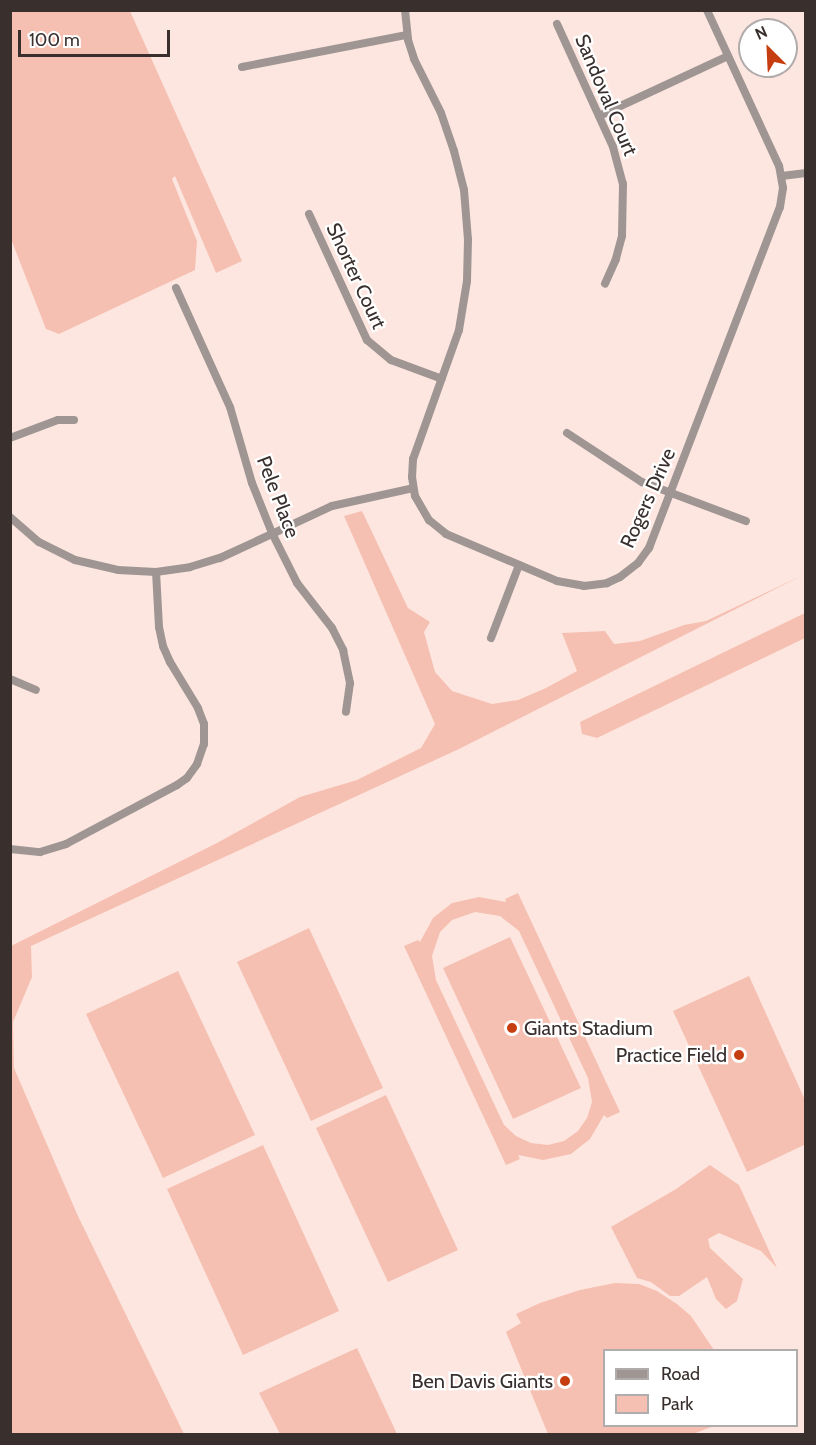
<!DOCTYPE html>
<html>
<head>
<meta charset="utf-8">
<style>
  body { margin:0 }
  #map { position:relative; width:816px; height:1445px; overflow:hidden; background:#fee6e0; font-family:Cabin,sans-serif }
  div>[style] { position:absolute }
  [style*='--x'] { left:calc(var(--x)*1px); top:calc(var(--y)*1px); width:calc(var(--w)*1px); rotate:calc(var(--a)*1deg) }
  .green>* { inset:0; background:#f5c0b1 }
  .street>* { height:8px; margin:-4px; padding:0 4px; transform-origin:4px; border-radius:4px; background:#9f9693 }
  .dots>* { width:16px; height:16px; translate:-50% -50%; box-sizing:border-box; border:3px solid #fff; border-radius:50% }
  span { translate:-50% -50%; white-space:nowrap; text-align:center; line-height:1.15; -webkit-text-stroke:4.5px #fff; paint-order:stroke }
  .street-label { font-size:20px; color:#39302e }
  .poi-label { font-size:20px; color:#39302e }
  .left { translate:0 -50%; text-align:left }
  .right { translate:-100% -50%; text-align:right }
  .frame { position:absolute; inset:0; border:12px solid #39302e; pointer-events:none }
  .legend { position:absolute; left:603px; top:1349px; width:195px; height:78px; box-sizing:border-box; background:#fff; border:2px solid #b0acab; margin:0; padding:8px 10px; list-style:none; font-size:18px; color:#39302e }
  .legend li { display:flex; align-items:center; gap:12px; height:30px }
  .legend b { width:30px; border:2px solid #b0acab }
  .north { position:absolute; left:738px; top:18px; width:60px; height:60px; box-sizing:border-box; background:#fff; border:2px solid #b0acab; border-radius:50%; rotate:336deg; font-size:16px; font-weight:700; line-height:24px; text-align:center; color:#39302e }
  .north::after { content:''; display:block; margin:auto; width:21px; height:27px; background:#c63e10; clip-path:polygon(50% 0,100% 100%,50% 72%,0 100%) }
  .scale { position:absolute; left:18px; top:30px; width:152px; height:27px; box-sizing:border-box; border:3px solid #39302e; border-top:0; padding-left:8px; font-size:18px; line-height:21px; white-space:nowrap; color:#39302e; -webkit-text-stroke:4px #fff; paint-order:stroke }
</style>
</head>
<body>
<div id="map">
  <div class="green">
    <div style="clip-path:polygon(10px 11px,130px 11px,242px 261px,216px 273px,175px 176px,172px 179px,197px 241px,195px 270px,59px 334px,46px 329px,11px 239px)"></div>
    <div style="clip-path:polygon(362px 511px,408px 608px,430px 622px,424px 632px,435px 672px,452px 691px,492px 704px,518px 700px,546px 688px,577px 671px,562px 633px,605px 631px,614px 644px,640px 641px,684px 625px,706px 621px,805px 574px,459px 749px,31px 946px,32px 977px,13px 1022px,14px 1068px,77px 1214px,184px 1434px,11px 1434px,11px 946px,217px 843px,300px 797px,357px 780px,421px 748px,435px 724px,344px 516px)"></div>
    <div style="clip-path:polygon(805px 613px,805px 638px,597px 738px,582px 734px,580px 722px)"></div>
    <div style="clip-path:polygon(evenodd,518px 893px,620px 1112px,607px 1118px,604px 1115px,590px 1139px,571px 1154px,543px 1160px,518px 1155px,520px 1159px,506px 1165px,404px 946px,418px 940px,420px 942px,433px 918px,452px 903px,479px 897px,506px 902px,505px 899px,518px 893px,475px 912px,500px 916px,519px 931px,588px 1078px,592px 1102px,587px 1118px,578px 1131px,564px 1141px,548px 1145px,531px 1143px,516px 1136px,504px 1125px,436px 980px,432px 956px,440px 932px,452px 920px,475px 912px)"></div>
    <div style="clip-path:polygon(309px 928px,383px 1088px,311px 1121px,237px 962px)"></div>
    <div style="clip-path:polygon(510px 937px,581px 1088px,513px 1119px,443px 968px)"></div>
    <div style="clip-path:polygon(178px 971px,255px 1135px,163px 1178px,86px 1014px)"></div>
    <div style="clip-path:polygon(749px 976px,805px 1100px,806px 1144px,747px 1172px,673px 1011px)"></div>
    <div style="clip-path:polygon(386px 1095px,458px 1250px,388px 1282px,316px 1128px)"></div>
    <div style="clip-path:polygon(263px 1145px,339px 1311px,243px 1355px,167px 1189px)"></div>
    <div style="clip-path:polygon(710px 1165px,739px 1185px,777px 1268px,761px 1251px,719px 1233px,708px 1239px,710px 1248px,743px 1279px,737px 1301px,726px 1309px,716px 1299px,707px 1277px,679px 1296px,670px 1296px,651px 1282px,637px 1278px,611px 1227px,676px 1189px)"></div>
    <div style="clip-path:polygon(615px 1283px,639px 1284px,657px 1291px,677px 1304px,691px 1316px,714px 1350px,604px 1350px,604px 1426px,714px 1426px,693px 1434px,548px 1434px,506px 1332px,521px 1323px,516px 1314px,540px 1303px,580px 1290px)"></div>
    <div style="clip-path:polygon(357px 1348px,397px 1434px,280px 1434px,259px 1393px)"></div>
  </div>
  <div class="street">
    <div style="--x:405;--y:10;--w:30;--a:84"></div>
    <div style="--x:408;--y:40;--w:20;--a:72"></div>
    <div style="--x:414;--y:59;--w:60;--a:63.4"></div>
    <div style="--x:441;--y:113;--w:40;--a:71.1"></div>
    <div style="--x:454;--y:151;--w:40;--a:75.6"></div>
    <div style="--x:464;--y:190;--w:50;--a:85.4"></div>
    <div style="--x:468;--y:240;--w:41;--a:91.4"></div>
    <div style="--x:467;--y:281;--w:50;--a:99.3"></div>
    <div style="--x:459;--y:330;--w:137;--a:109.6"></div>
    <div style="--x:413;--y:459;--w:18;--a:93"></div>
    <div style="--x:412;--y:477;--w:19;--a:81"></div>
    <div style="--x:415;--y:496;--w:28;--a:60"></div>
    <div style="--x:429;--y:520;--w:22;--a:39"></div>
    <div style="--x:446;--y:534;--w:121;--a:22.9"></div>
    <div style="--x:557;--y:581;--w:27;--a:10"></div>
    <div style="--x:584;--y:586;--w:23;--a:-7"></div>
    <div style="--x:607;--y:583;--w:14;--a:-25"></div>
    <div style="--x:620;--y:577;--w:23;--a:-38"></div>
    <div style="--x:638;--y:563;--w:19;--a:-54"></div>
    <div style="--x:649;--y:548;--w:365;--a:-69"></div>
    <div style="--x:780;--y:207;--w:19;--a:-81"></div>
    <div style="--x:783;--y:188;--w:22;--a:-100"></div>
    <div style="--x:779;--y:166;--w:172;--a:-114.8"></div>
    <div style="--x:557;--y:24;--w:135;--a:65.5"></div>
    <div style="--x:613;--y:147;--w:38;--a:75"></div>
    <div style="--x:623;--y:184;--w:52;--a:91.1"></div>
    <div style="--x:622;--y:236;--w:24;--a:105"></div>
    <div style="--x:616;--y:259;--w:27;--a:114"></div>
    <div style="--x:242;--y:67;--w:168;--a:-11"></div>
    <div style="--x:599;--y:116;--w:142;--a:-24.9"></div>
    <div style="--x:782;--y:176;--w:24;--a:-7"></div>
    <div style="--x:309;--y:214;--w:139;--a:65.3"></div>
    <div style="--x:367;--y:340;--w:31;--a:40"></div>
    <div style="--x:391;--y:360;--w:54;--a:20.4"></div>
    <div style="--x:176;--y:288;--w:131;--a:65.6"></div>
    <div style="--x:230;--y:407;--w:79;--a:73.9"></div>
    <div style="--x:252;--y:483;--w:54;--a:68.2"></div>
    <div style="--x:272;--y:533;--w:56;--a:63.4"></div>
    <div style="--x:297;--y:583;--w:57;--a:52.1"></div>
    <div style="--x:332;--y:628;--w:25;--a:63"></div>
    <div style="--x:343;--y:650;--w:34;--a:78"></div>
    <div style="--x:350;--y:683;--w:29;--a:98"></div>
    <div style="--x:567;--y:433;--w:90;--a:33.2"></div>
    <div style="--x:642;--y:482;--w:111;--a:20.6"></div>
    <div style="--x:10;--y:438;--w:51;--a:-20.6"></div>
    <div style="--x:58;--y:420;--w:16;--a:0"></div>
    <div style="--x:10;--y:517;--w:38;--a:41"></div>
    <div style="--x:39;--y:542;--w:40;--a:26.6"></div>
    <div style="--x:75;--y:560;--w:44;--a:13.1"></div>
    <div style="--x:118;--y:570;--w:38;--a:3"></div>
    <div style="--x:156;--y:572;--w:34;--a:-8"></div>
    <div style="--x:190;--y:567;--w:31;--a:-17"></div>
    <div style="--x:220;--y:558;--w:123;--a:-24.9"></div>
    <div style="--x:332;--y:506;--w:83;--a:-12.5"></div>
    <div style="--x:491;--y:638;--w:78;--a:-69"></div>
    <div style="--x:10;--y:679;--w:28;--a:23"></div>
    <div style="--x:10;--y:849;--w:30;--a:6"></div>
    <div style="--x:40;--y:852;--w:27;--a:-17"></div>
    <div style="--x:66;--y:844;--w:126;--a:-28"></div>
    <div style="--x:177;--y:785;--w:12;--a:-35"></div>
    <div style="--x:187;--y:778;--w:17;--a:-54"></div>
    <div style="--x:197;--y:764;--w:21;--a:-71"></div>
    <div style="--x:204;--y:744;--w:20;--a:-90"></div>
    <div style="--x:204;--y:724;--w:17;--a:-111"></div>
    <div style="--x:198;--y:708;--w:54;--a:-121.3"></div>
    <div style="--x:170;--y:662;--w:17;--a:-114"></div>
    <div style="--x:163;--y:646;--w:19;--a:-102"></div>
    <div style="--x:159;--y:627;--w:55;--a:-93.1"></div>
  </div>
  <div class="dots">
    <div style="left:512px;top:1028px;background:#c63e10"></div>
    <div style="left:739px;top:1055px;background:#c63e10"></div>
    <div style="left:565px;top:1381px;background:#c63e10"></div>
  </div>
  <div class="street-label">
    <span style="left:606px;top:95px;rotate:67deg">Sandoval Court</span>
    <span style="left:356px;top:276px;rotate:65deg">Shorter Court</span>
    <span style="left:278px;top:497px;rotate:69deg">Pele Place</span>
    <span style="left:648px;top:498px;rotate:-66deg">Rogers Drive</span>
  </div>
  <div class="poi-label">
    <span class="left" style="left:524px;top:1028px">Giants Stadium</span>
    <span class="right" style="left:727px;top:1055px">Practice Field</span>
    <span class="right" style="left:553px;top:1381px">Ben Davis Giants</span>
  </div>
  <div class="frame"></div>
  <ul class="legend">
  <li><b style="height:8px;background:#9f9693"></b>Road</li>
  <li><b style="height:16px;background:#f5c0b1"></b>Park</li>
  </ul>
  <div class="north">N</div>
  <div class="scale">100 m</div>
</div>
</body>
</html>
